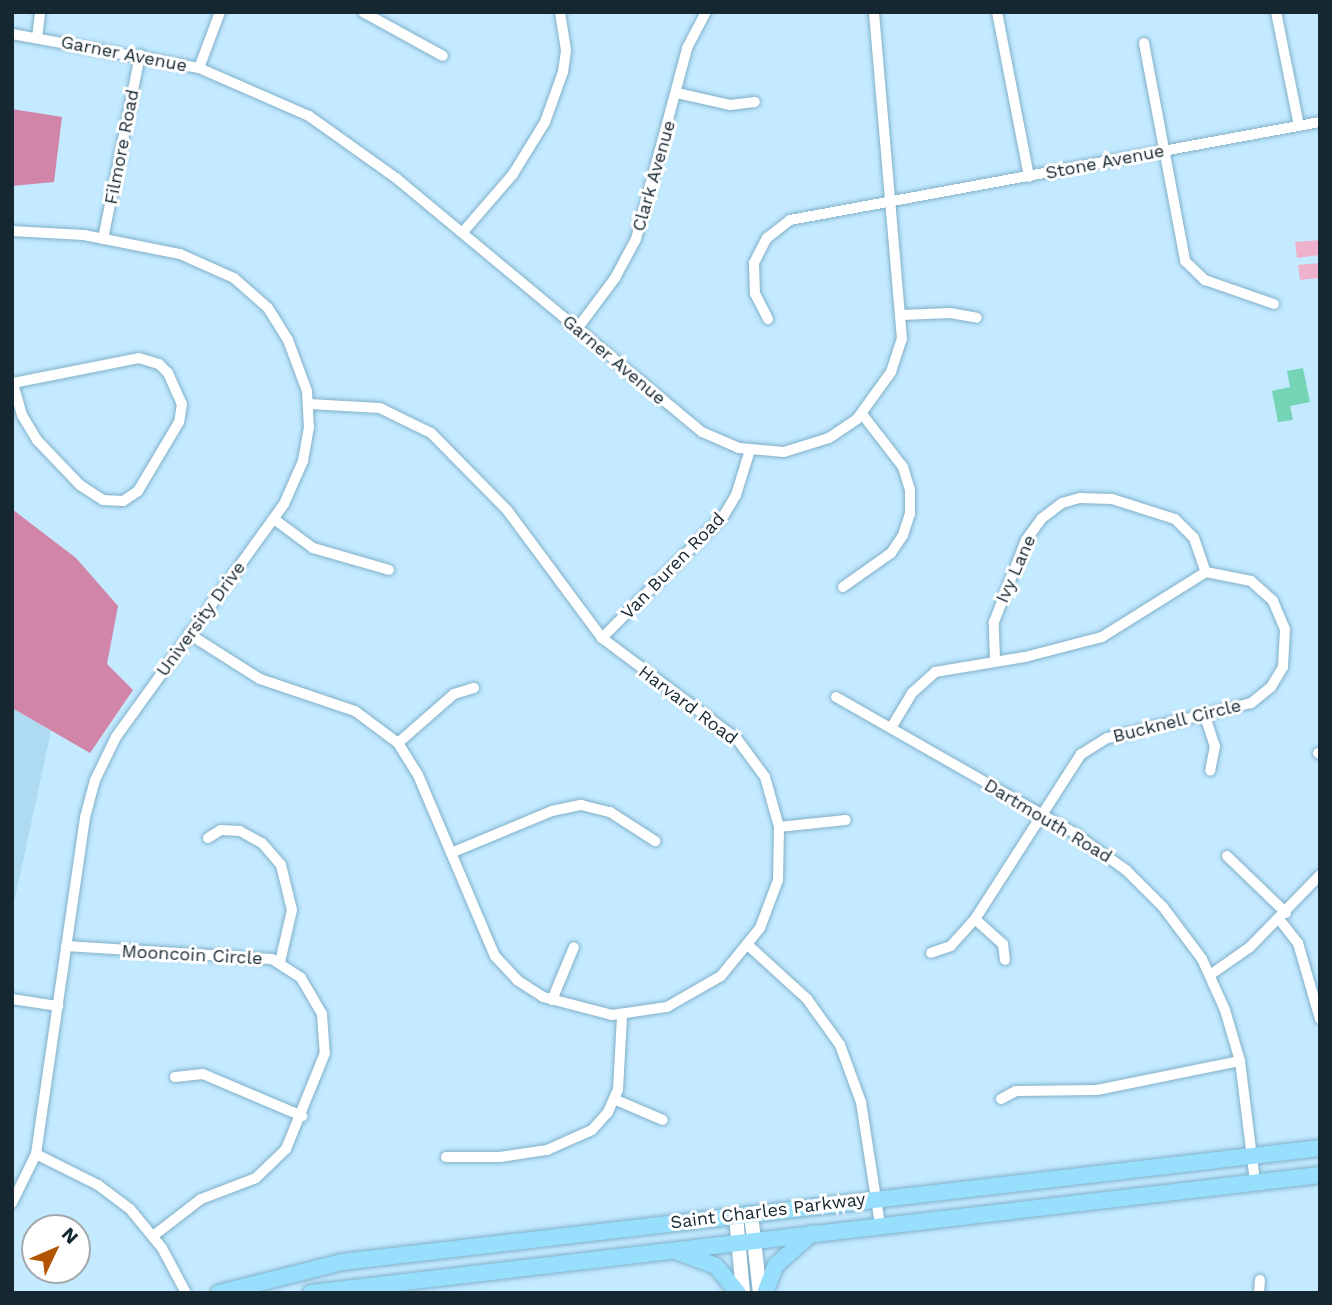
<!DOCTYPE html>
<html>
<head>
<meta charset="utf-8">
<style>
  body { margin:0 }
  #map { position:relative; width:1332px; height:1305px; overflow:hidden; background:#c3eaff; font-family:"Work Sans",sans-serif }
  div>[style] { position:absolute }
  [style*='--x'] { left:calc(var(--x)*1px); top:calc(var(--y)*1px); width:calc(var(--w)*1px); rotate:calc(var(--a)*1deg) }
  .built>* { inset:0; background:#aedbf1 }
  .green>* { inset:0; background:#eeb1cc }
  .forest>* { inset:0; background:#d185a8 }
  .water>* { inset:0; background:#74d4b5 }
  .roads { filter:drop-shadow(0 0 2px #81b1ca) drop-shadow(0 0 2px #81b1ca) }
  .street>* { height:10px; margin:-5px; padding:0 5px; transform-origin:5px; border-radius:5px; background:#fff }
  .secondary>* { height:14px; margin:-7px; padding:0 7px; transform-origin:7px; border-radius:7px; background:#fff }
  .primary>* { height:16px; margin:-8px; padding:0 8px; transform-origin:8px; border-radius:8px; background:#98dffe }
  span { translate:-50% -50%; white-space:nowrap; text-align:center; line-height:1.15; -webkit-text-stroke:6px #fff; paint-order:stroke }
  .street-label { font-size:18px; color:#152832 }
  .frame { position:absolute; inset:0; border:14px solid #152832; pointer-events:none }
  .north { position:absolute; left:21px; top:1214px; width:70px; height:70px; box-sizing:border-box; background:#fff; border:2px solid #a1a9ad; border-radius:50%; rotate:46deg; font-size:19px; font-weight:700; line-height:28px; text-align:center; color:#152832 }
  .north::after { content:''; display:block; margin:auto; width:24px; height:32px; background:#b25401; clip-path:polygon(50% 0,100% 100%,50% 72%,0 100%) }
</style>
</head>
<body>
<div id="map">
  <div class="built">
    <div style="clip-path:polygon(12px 708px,51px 731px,12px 912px)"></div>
  </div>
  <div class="green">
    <div style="clip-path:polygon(1320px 240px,1320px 255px,1297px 258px,1295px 242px)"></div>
    <div style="clip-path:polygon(1320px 263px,1320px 278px,1300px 280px,1298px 265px)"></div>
  </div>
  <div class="forest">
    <div style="clip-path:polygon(12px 109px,62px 117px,54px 182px,12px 186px)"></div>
    <div style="clip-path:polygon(12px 509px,76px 558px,118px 606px,107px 664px,133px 690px,90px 753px,12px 708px)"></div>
  </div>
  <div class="water">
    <div style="clip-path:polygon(1303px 368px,1310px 402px,1290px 406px,1293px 420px,1278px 422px,1272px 391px,1290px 387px,1287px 371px)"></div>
  </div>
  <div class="roads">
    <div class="street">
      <div style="--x:363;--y:12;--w:91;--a:28.8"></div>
      <div style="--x:997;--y:12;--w:168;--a:79"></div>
      <div style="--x:1276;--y:12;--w:116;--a:78.6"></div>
      <div style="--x:12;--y:34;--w:190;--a:10.3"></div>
      <div style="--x:199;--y:68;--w:120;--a:23.6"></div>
      <div style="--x:309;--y:116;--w:107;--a:35.5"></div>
      <div style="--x:396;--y:178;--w:398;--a:39.7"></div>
      <div style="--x:702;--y:432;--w:40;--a:23.4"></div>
      <div style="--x:739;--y:448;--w:45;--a:5.1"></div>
      <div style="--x:784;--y:452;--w:47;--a:-17.3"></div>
      <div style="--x:829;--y:438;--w:34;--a:-34"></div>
      <div style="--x:857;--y:419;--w:58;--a:-54.1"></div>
      <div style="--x:891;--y:372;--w:35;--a:-72"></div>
      <div style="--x:902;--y:339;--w:328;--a:-94.9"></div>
      <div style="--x:37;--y:38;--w:26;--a:-83"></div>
      <div style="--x:1144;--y:43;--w:222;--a:79.3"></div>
      <div style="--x:1185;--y:261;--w:28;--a:44"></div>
      <div style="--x:1205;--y:280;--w:73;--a:19.2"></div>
      <div style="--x:199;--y:68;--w:60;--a:-69.4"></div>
      <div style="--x:677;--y:93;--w:54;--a:12.8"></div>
      <div style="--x:730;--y:105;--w:25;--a:-7"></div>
      <div style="--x:12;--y:231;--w:72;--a:3.2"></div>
      <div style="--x:84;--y:235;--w:98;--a:11.2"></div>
      <div style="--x:180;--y:254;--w:59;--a:24"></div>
      <div style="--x:234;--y:278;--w:45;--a:41.4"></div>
      <div style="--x:268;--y:308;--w:38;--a:58"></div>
      <div style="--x:288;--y:340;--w:54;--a:69.6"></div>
      <div style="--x:307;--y:391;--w:36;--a:87"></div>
      <div style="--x:309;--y:427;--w:35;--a:100"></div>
      <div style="--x:303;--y:461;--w:47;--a:113.8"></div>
      <div style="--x:284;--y:504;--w:287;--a:125.8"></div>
      <div style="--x:116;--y:737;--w:48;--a:116"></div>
      <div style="--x:95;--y:780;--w:39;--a:105"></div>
      <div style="--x:85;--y:818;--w:340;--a:98.3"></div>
      <div style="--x:36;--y:1154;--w:55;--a:116.1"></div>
      <div style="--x:463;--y:232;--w:77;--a:-49.2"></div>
      <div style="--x:513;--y:174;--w:61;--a:-58.4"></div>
      <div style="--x:545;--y:122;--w:53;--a:-70.2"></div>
      <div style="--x:563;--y:72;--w:22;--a:-82"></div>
      <div style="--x:566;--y:50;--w:38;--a:-99"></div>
      <div style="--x:103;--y:239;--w:188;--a:-78.6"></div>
      <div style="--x:902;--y:315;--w:48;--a:-2.4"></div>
      <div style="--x:950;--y:313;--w:27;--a:10"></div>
      <div style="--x:768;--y:319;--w:28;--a:-117"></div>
      <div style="--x:755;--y:294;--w:31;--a:-92"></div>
      <div style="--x:754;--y:263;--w:28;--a:-63"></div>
      <div style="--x:767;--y:238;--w:29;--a:-38"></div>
      <div style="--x:790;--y:220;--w:539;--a:-10.48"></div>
      <div style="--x:577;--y:329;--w:64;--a:-53.3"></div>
      <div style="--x:615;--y:278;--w:44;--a:-61.7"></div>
      <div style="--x:636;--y:239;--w:198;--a:-75"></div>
      <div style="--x:687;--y:48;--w:41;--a:-62.2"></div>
      <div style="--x:139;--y:358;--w:21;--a:17"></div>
      <div style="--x:159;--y:364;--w:13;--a:45"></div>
      <div style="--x:168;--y:373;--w:34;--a:66"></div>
      <div style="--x:182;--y:404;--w:18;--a:99"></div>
      <div style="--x:179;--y:422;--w:80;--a:120.7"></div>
      <div style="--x:138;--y:491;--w:18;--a:146"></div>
      <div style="--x:123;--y:501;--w:20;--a:-177"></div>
      <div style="--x:103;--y:500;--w:27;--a:-147"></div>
      <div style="--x:80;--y:485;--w:62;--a:-133.7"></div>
      <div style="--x:37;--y:440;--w:29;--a:-121"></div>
      <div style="--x:22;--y:415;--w:33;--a:-106"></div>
      <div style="--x:13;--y:383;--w:128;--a:-11.2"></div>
      <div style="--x:274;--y:519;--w:49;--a:36.6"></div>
      <div style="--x:313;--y:548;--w:79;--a:16.1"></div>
      <div style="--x:843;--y:587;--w:59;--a:-35.3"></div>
      <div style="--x:891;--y:553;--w:22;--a:-56"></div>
      <div style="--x:903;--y:535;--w:22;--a:-72"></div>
      <div style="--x:910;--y:514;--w:24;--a:-90"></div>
      <div style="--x:910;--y:490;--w:24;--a:-107"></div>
      <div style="--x:903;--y:467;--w:67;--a:-127.7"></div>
      <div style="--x:189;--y:634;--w:84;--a:32.4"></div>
      <div style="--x:260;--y:679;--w:100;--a:18.6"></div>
      <div style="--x:355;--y:711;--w:54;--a:36.7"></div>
      <div style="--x:398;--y:743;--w:38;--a:58"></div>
      <div style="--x:418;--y:775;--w:197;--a:67"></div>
      <div style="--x:495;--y:956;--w:33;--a:47"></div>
      <div style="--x:517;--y:980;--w:31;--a:33"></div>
      <div style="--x:543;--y:997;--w:71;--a:14.6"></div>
      <div style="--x:612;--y:1015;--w:56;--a:-8.3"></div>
      <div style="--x:667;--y:1007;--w:62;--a:-29.9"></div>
      <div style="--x:721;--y:976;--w:62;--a:-50.9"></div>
      <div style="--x:760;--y:928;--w:51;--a:-69.4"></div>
      <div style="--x:778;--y:880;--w:53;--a:-88.9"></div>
      <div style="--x:779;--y:827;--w:52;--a:-105.6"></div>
      <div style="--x:765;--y:777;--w:47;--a:-126.4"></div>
      <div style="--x:737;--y:739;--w:169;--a:-143.2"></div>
      <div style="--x:602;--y:638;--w:159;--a:-126.6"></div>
      <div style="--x:507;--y:510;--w:108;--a:-134.6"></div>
      <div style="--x:431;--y:433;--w:57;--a:-153.9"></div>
      <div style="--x:380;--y:408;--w:71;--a:-176.8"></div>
      <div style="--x:602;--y:638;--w:173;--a:-45.2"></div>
      <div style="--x:724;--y:515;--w:23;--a:-59"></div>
      <div style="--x:736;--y:495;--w:47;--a:-72.7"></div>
      <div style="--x:995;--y:660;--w:38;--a:-92"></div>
      <div style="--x:994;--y:622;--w:88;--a:-68.7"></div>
      <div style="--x:1026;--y:540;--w:26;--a:-54"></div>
      <div style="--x:1041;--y:519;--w:26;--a:-37"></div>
      <div style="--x:1062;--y:503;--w:19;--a:-16"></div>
      <div style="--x:1080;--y:498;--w:32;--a:2"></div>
      <div style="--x:1112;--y:499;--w:66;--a:17.6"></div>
      <div style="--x:1175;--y:519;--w:27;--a:45"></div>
      <div style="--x:1194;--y:538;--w:36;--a:71"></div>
      <div style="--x:836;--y:697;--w:274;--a:29.7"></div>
      <div style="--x:1074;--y:833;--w:64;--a:35.4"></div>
      <div style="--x:1126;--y:870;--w:52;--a:45"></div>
      <div style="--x:1163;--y:907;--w:65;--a:53.1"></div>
      <div style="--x:1202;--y:959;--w:56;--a:65.7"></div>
      <div style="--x:1225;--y:1010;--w:53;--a:73.6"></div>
      <div style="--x:1240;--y:1061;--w:122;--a:82.9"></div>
      <div style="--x:1205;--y:716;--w:32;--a:72"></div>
      <div style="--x:1215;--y:746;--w:25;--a:101"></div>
      <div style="--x:891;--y:728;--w:41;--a:-59"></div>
      <div style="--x:912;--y:693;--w:31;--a:-42"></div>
      <div style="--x:935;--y:672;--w:91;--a:-9.5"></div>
      <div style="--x:1025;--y:657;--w:80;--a:-14.6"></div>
      <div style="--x:1102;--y:637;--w:123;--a:-32"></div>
      <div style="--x:1206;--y:572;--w:46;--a:11.3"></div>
      <div style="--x:1251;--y:581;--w:30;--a:42"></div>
      <div style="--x:1273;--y:601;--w:30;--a:67"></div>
      <div style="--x:1285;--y:629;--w:38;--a:93"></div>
      <div style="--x:1283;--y:667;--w:23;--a:121"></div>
      <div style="--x:1271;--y:687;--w:26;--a:141"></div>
      <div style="--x:1251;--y:703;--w:148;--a:166.3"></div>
      <div style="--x:1107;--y:738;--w:31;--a:148"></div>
      <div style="--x:1081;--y:754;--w:196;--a:122.7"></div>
      <div style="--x:975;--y:919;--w:36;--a:132"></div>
      <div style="--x:951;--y:946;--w:21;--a:161"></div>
      <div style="--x:398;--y:743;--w:74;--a:-41.2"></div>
      <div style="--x:454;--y:694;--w:21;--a:-17"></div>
      <div style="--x:1318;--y:753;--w:2;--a:27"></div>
      <div style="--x:779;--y:827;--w:67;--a:-6"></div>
      <div style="--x:208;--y:838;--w:15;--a:-32"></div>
      <div style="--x:221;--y:830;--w:19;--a:3"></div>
      <div style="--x:240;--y:831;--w:25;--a:29"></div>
      <div style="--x:262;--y:843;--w:29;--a:49"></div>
      <div style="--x:281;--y:865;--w:46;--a:76.3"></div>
      <div style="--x:292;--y:910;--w:53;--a:103"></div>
      <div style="--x:451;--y:853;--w:109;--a:-22.6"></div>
      <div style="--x:552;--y:811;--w:30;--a:-12"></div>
      <div style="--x:581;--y:805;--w:30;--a:14"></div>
      <div style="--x:610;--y:812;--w:54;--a:32.8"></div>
      <div style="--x:1227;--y:856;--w:82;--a:44"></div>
      <div style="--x:975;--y:919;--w:38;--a:42"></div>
      <div style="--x:1003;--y:944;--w:16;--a:83"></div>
      <div style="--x:1279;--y:919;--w:31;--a:52"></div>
      <div style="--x:1298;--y:943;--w:79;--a:73.9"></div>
      <div style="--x:66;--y:946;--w:206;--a:3.6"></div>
      <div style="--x:272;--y:959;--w:35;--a:33"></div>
      <div style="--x:301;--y:978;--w:42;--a:59.7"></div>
      <div style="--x:322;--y:1014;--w:39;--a:86"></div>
      <div style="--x:325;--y:1053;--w:104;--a:112.1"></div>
      <div style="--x:286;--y:1149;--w:42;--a:136"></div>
      <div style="--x:256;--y:1178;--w:59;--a:159.1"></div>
      <div style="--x:201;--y:1199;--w:61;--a:142.4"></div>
      <div style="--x:749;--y:946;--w:79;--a:42.4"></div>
      <div style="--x:807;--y:999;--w:57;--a:54.3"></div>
      <div style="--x:840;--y:1045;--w:61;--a:69.8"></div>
      <div style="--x:861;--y:1102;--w:124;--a:81.2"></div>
      <div style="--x:1210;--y:975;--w:49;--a:-35"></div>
      <div style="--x:1250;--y:947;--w:100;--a:-45.8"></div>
      <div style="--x:12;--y:999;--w:47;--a:8.7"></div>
      <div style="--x:552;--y:1000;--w:57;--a:-67.5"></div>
      <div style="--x:175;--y:1077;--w:28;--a:-6"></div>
      <div style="--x:203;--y:1074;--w:108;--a:23"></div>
      <div style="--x:614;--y:1099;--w:53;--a:23.2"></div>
      <div style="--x:1001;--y:1099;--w:17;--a:-28"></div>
      <div style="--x:1016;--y:1091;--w:81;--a:-0.7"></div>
      <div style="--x:1097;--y:1090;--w:146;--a:-11.5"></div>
      <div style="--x:36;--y:1154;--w:69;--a:26.6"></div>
      <div style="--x:98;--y:1185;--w:40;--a:37"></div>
      <div style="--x:130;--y:1209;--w:50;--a:50.6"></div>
      <div style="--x:162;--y:1248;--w:51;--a:61.9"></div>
      <div style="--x:446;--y:1157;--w:54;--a:0"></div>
      <div style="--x:500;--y:1157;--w:48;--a:-8.5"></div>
      <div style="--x:547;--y:1150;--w:49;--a:-24"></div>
      <div style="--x:592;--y:1130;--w:24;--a:-48"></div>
      <div style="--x:608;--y:1112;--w:24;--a:-66"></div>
      <div style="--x:618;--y:1090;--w:74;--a:-86.9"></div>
      <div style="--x:1259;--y:1293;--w:13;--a:-86"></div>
    </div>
    <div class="secondary">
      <div style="--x:751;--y:1214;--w:80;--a:83.5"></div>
      <div style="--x:736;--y:1216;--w:77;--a:84.8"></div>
    </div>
    <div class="primary">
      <div style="--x:678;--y:1252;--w:40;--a:20.2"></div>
      <div style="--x:716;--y:1266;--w:35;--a:51"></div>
      <div style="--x:219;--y:1293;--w:127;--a:-14.1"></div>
      <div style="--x:342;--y:1262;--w:985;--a:-6.65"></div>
      <div style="--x:311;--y:1293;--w:1016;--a:-6.67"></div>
      <div style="--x:765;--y:1293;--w:30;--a:-69"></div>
      <div style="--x:776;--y:1265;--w:48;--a:-41.6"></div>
    </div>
  </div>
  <div class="street-label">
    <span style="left:124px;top:54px;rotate:11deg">Garner Avenue</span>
    <span style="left:122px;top:147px;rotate:-79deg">Filmore Road</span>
    <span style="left:1105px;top:162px;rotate:-11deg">Stone Avenue</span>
    <span style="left:654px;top:176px;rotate:-74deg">Clark Avenue</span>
    <span style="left:614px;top:360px;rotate:40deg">Garner Avenue</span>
    <span style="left:673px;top:566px;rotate:-46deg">Van Buren Road</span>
    <span style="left:1016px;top:569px;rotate:-66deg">Ivy Lane</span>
    <span style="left:201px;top:619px;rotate:-54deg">University Drive</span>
    <span style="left:688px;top:705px;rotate:37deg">Harvard Road</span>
    <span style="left:1177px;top:721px;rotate:-14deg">Bucknell Circle</span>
    <span style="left:1048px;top:821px;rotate:31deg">Dartmouth Road</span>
    <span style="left:192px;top:955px;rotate:3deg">Mooncoin Circle</span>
    <span style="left:768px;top:1211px;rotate:-7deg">Saint Charles Parkway</span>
  </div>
  <div class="frame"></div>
  <div class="north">N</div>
</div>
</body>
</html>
